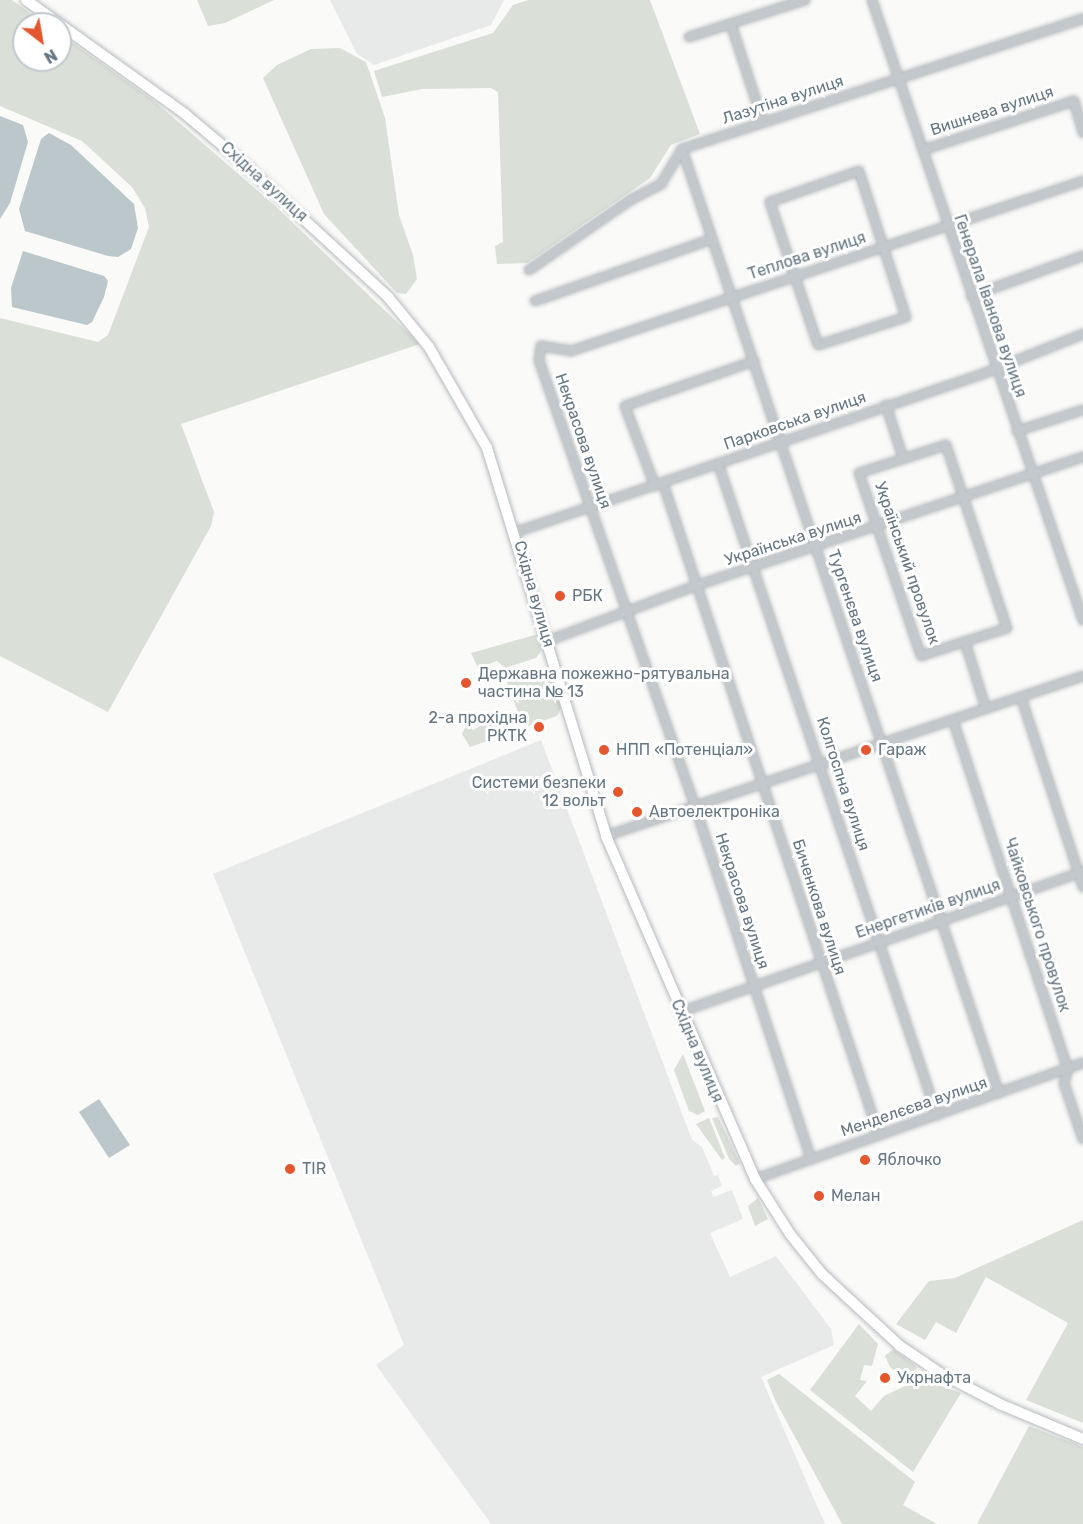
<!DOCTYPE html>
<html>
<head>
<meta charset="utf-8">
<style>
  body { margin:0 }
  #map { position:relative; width:1083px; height:1524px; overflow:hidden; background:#fafaf8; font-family:Rubik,sans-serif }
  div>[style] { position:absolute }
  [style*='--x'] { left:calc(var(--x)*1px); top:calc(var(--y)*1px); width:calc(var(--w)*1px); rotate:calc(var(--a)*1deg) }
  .built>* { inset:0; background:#e8e9e9 }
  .green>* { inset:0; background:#dadfd7 }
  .water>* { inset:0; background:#bbc7cb }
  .roads { filter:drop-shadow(0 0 2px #b5babe) drop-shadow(0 0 2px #b5babe) }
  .minor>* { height:8px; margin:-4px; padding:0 4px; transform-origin:4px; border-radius:4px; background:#c3c8cc }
  .major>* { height:10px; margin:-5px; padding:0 5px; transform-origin:5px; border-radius:5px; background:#fff }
  .dots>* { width:16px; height:16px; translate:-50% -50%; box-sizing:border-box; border:3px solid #fff; border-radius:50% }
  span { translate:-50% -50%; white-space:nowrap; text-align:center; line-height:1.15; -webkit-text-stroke:6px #fff; paint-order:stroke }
  .street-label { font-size:16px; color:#657683 }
  .poi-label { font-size:16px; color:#657683 }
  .left { translate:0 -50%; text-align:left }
  .right { translate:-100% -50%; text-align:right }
  .north { position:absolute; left:12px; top:12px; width:60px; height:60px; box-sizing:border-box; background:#fff; border:2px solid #c1c8cd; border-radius:50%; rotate:149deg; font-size:16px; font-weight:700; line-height:24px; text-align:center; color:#657683 }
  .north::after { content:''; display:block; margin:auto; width:21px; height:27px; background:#e4572e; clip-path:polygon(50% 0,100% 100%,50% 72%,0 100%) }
</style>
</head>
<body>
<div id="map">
  <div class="built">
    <div style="clip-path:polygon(330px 0,504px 0,491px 25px,374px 65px,357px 54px)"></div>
    <div style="clip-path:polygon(541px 740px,692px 1140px,702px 1147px,714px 1176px,718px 1175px,722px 1186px,711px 1191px,713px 1197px,732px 1190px,743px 1219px,710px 1233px,730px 1277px,776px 1256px,831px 1329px,834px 1345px,761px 1377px,825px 1524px,491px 1524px,376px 1365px,404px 1345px,213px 874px)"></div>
  </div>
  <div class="green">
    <div style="clip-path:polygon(0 0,12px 0,45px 24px,24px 24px,24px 60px,60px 60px,60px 34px,153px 100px,273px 204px,420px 344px,181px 424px,214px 512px,211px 526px,108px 712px,0 656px,0 318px,98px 342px,108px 335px,149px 227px,145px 208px,132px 187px,82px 141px,0 106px)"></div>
    <div style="clip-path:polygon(197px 0,274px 0,225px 23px,208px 26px)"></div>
    <div style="clip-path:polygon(528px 0,650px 0,700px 134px,671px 145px,650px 178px,527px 263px,497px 264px,495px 246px,503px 242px,498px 92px,491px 88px,422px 89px,382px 97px,374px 71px,493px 33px,513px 5px)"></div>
    <div style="clip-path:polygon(340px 48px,366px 62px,385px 118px,399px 215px,413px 255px,417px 279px,406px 294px,397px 293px,324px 214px,263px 78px,277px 65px,311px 49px)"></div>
    <div style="clip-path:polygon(538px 634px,543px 648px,536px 658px,505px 668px,497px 661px,478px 668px,471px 653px)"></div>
    <div style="clip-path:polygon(542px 668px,549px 671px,561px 708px,557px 716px,528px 726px,522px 723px,507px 683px,508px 678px)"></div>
    <div style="clip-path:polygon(504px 712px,510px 715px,513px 732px,470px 747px,462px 734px,465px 728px,470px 726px,473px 730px)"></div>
    <div style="clip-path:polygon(683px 1054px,705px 1111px,698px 1115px,689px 1111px,674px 1070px)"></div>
    <div style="clip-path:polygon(718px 1117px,740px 1163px,736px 1166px,729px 1159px,712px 1118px)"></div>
    <div style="clip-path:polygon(709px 1118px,725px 1158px,722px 1160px,696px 1124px)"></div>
    <div style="clip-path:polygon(758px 1198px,768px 1219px,755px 1226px,748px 1206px)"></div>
    <div style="clip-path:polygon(1083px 1220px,1083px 1423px,1026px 1400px,1068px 1323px,986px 1277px,956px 1333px,936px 1322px,925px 1340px,896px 1324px,929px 1281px,955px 1278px)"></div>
    <div style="clip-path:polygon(859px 1324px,878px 1344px,872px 1366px,864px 1365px,860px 1380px,867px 1381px,855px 1396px,871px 1411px,884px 1396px,920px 1379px,961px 1393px,913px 1472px,810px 1390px)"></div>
    <div style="clip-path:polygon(893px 1349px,917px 1367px,916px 1370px,901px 1375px,890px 1367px,885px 1356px)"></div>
    <div style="clip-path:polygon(779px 1374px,915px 1482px,903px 1505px,937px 1524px,842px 1524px,776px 1402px,767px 1380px)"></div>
    <div style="clip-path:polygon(1029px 1426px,1083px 1447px,1083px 1524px,977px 1524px)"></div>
  </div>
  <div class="water">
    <div style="clip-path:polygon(0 116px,23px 125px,28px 142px,10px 203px,0 219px)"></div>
    <div style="clip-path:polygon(49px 133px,71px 145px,134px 204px,138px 228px,131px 249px,118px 257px,108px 256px,25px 231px,19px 209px,41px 139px)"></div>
    <div style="clip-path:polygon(23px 251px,104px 276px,108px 281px,104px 297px,92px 322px,87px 325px,12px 307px,11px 288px)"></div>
    <div style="clip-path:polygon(99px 1099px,130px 1145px,109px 1158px,79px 1112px)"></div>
  </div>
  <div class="roads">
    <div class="minor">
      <div style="--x:872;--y:0;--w:655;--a:71.21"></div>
      <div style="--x:731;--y:24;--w:103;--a:71.9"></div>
      <div style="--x:689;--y:37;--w:122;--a:-17.7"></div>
      <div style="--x:682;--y:149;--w:996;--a:71.44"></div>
      <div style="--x:923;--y:150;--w:159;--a:-18"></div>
      <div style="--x:1074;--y:101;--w:33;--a:74"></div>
      <div style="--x:859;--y:171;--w:153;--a:72.2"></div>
      <div style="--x:906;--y:317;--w:92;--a:162.3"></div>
      <div style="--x:818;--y:345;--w:151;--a:-108.6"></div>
      <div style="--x:770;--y:202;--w:94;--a:-19.2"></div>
      <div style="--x:529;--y:270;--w:125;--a:-34.6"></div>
      <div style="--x:632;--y:199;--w:33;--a:-27"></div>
      <div style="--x:661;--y:184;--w:41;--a:-59"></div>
      <div style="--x:682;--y:149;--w:422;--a:-18"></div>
      <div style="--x:971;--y:296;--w:119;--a:-19.7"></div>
      <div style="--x:535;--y:301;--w:188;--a:-19.3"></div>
      <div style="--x:886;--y:405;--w:56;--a:72.2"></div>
      <div style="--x:1017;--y:431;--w:69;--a:-17.7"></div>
      <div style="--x:946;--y:445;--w:193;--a:71.6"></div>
      <div style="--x:1007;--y:628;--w:90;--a:162"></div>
      <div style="--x:921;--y:656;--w:193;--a:-108.7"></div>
      <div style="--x:859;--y:473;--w:91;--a:-17.8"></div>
      <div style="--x:718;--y:463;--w:688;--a:71.43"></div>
      <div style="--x:663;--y:483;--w:687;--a:71.67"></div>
      <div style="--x:655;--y:486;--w:85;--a:-110.6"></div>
      <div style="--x:625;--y:406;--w:137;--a:-19.2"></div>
      <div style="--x:516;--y:532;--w:495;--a:-18.7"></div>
      <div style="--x:985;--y:373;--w:105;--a:-21.7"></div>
      <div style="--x:547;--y:641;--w:158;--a:-20.4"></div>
      <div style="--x:695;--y:586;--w:409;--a:-18.4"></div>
      <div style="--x:965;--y:642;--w:70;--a:72.6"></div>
      <div style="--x:1021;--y:697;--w:200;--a:71.9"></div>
      <div style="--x:953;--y:720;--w:367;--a:71.8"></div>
      <div style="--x:1068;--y:1069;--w:15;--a:106"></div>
      <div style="--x:1064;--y:1083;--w:59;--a:71.3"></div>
      <div style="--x:606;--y:836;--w:503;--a:-18.54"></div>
      <div style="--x:680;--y:1012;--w:427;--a:-19.2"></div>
      <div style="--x:811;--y:1159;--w:372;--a:-108.2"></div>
      <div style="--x:695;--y:806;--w:472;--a:-109.3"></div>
      <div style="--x:539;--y:360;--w:14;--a:-82"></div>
      <div style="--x:541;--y:346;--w:30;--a:9"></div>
      <div style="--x:571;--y:351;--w:539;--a:-18.37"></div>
      <div style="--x:755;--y:1179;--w:348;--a:-19.5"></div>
    </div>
    <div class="major">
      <div style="--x:26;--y:0;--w:196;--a:35.6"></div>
      <div style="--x:185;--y:114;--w:67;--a:40.1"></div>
      <div style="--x:236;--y:157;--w:207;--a:42.6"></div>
      <div style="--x:388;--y:297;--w:65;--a:50.6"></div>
      <div style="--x:429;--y:347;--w:116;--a:60.1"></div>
      <div style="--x:487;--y:448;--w:406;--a:72.9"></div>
      <div style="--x:606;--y:836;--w:374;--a:66.5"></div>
      <div style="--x:755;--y:1179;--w:65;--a:57.5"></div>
      <div style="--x:790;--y:1234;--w:51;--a:51.3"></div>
      <div style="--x:822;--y:1274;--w:106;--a:42.7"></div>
      <div style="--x:900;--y:1346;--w:48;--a:34"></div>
      <div style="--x:940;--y:1373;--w:68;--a:27.3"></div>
      <div style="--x:1000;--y:1404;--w:90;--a:22.9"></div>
    </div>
  </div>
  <div class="dots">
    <div style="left:560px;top:596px;background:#e4572e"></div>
    <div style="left:466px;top:683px;background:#e4572e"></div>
    <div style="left:539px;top:727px;background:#e4572e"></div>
    <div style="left:604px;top:750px;background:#e4572e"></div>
    <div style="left:866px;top:750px;background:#e4572e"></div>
    <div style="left:618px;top:792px;background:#e4572e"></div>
    <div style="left:637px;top:812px;background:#e4572e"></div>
    <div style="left:865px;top:1160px;background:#e4572e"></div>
    <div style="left:290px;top:1169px;background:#e4572e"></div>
    <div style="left:819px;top:1196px;background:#e4572e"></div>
    <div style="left:885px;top:1378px;background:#e4572e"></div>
  </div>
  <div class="street-label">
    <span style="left:783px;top:100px;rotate:-18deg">Лазутіна вулиця</span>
    <span style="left:992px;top:111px;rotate:-18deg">Вишнева вулиця</span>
    <span style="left:264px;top:182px;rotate:42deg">Східна вулиця</span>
    <span style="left:807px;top:256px;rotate:-18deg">Теплова вулиця</span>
    <span style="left:990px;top:306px;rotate:71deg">Генерала Іванова вулиця</span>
    <span style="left:795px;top:421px;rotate:-19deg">Парковська вулиця</span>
    <span style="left:583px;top:441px;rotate:71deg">Некрасова вулиця</span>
    <span style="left:793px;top:539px;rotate:-18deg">Українська вулиця</span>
    <span style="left:907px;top:563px;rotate:71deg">Український провулок</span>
    <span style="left:534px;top:594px;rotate:74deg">Східна вулиця</span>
    <span style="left:855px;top:616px;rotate:71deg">Тургенєва вулиця</span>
    <span style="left:843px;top:784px;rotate:72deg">Колгоспна вулиця</span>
    <span style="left:742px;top:901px;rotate:72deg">Некрасова вулиця</span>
    <span style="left:819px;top:907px;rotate:72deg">Биченкова вулиця</span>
    <span style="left:928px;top:909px;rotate:-19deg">Енергетиків вулиця</span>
    <span style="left:1037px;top:925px;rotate:72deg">Чайковського провулок</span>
    <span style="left:697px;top:1051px;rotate:67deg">Східна вулиця</span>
    <span style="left:914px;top:1107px;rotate:-19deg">Менделєєва вулиця</span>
  </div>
  <div class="poi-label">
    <span class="left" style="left:572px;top:596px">РБК</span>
    <span class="left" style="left:478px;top:683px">Державна пожежно-рятувальна<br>частина № 13</span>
    <span class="right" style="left:527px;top:727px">2-а прохідна<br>РКТК</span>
    <span class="left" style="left:616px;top:750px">НПП «Потенціал»</span>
    <span class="left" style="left:878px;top:750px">Гараж</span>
    <span class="right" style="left:606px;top:792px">Системи безпеки<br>12 вольт</span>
    <span class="left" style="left:649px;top:812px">Автоелектроніка</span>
    <span class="left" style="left:877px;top:1160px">Яблочко</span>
    <span class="left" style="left:302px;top:1169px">TIR</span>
    <span class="left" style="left:831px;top:1196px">Мелан</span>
    <span class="left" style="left:897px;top:1378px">Укрнафта</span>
  </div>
  <div class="north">N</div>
</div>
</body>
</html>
